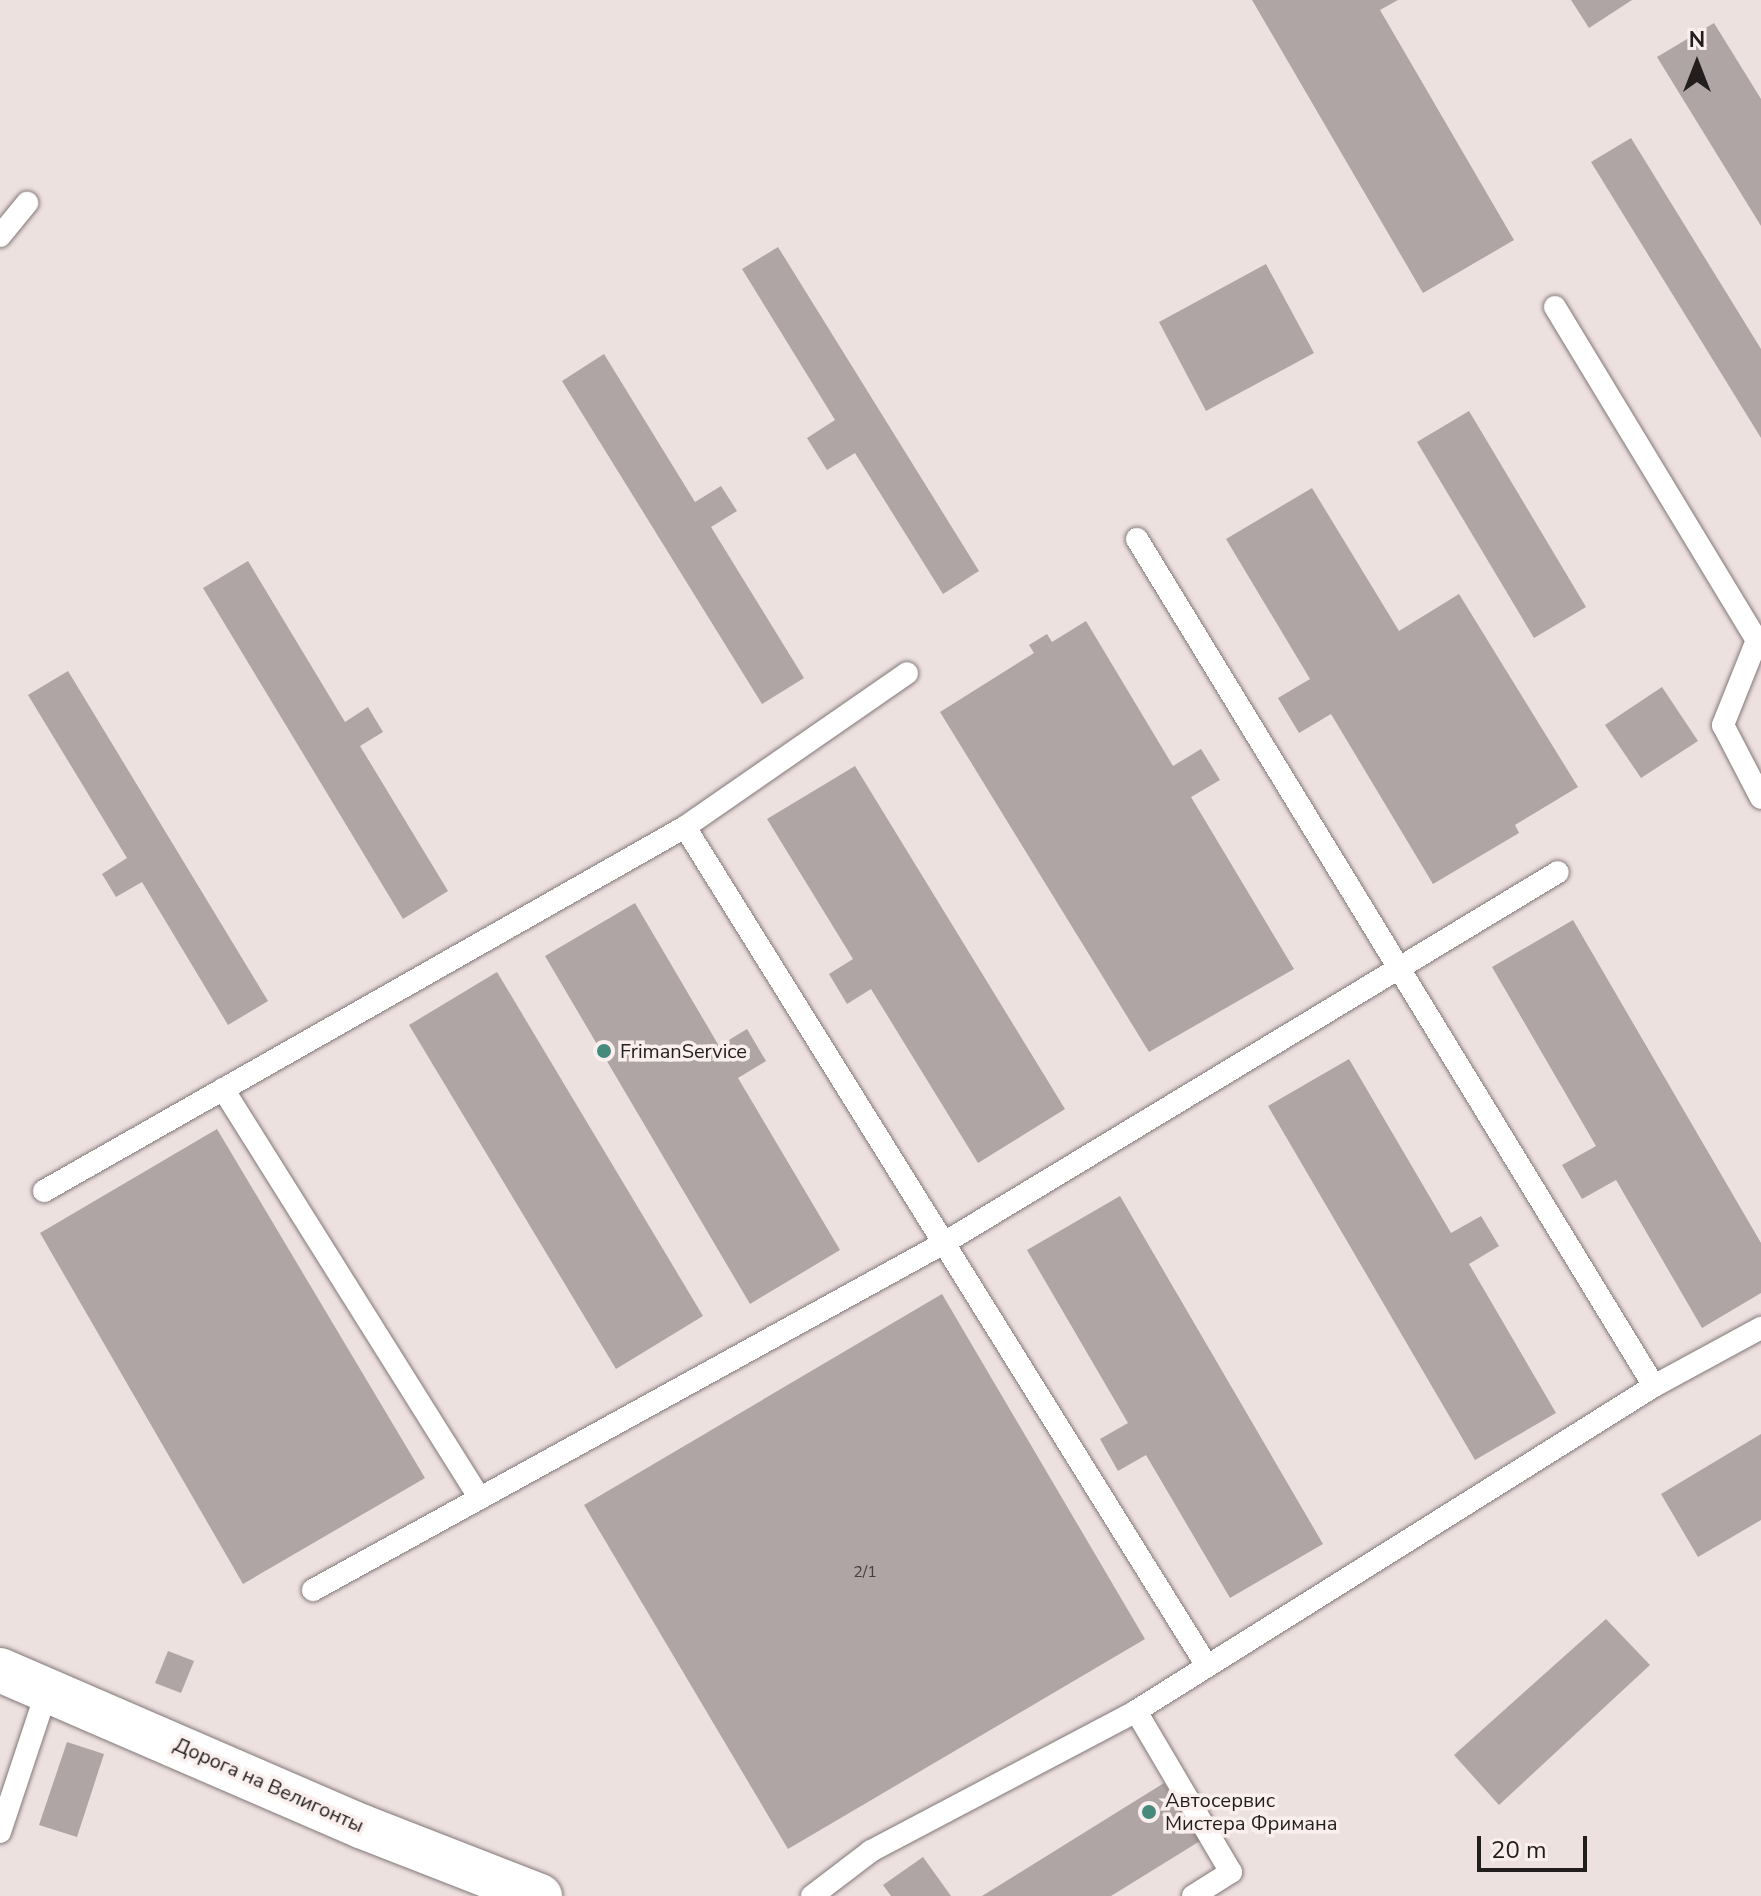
<!DOCTYPE html>
<html>
<head>
<meta charset="utf-8">
<style>
  body { margin:0 }
  #map { position:relative; width:1761px; height:1896px; overflow:hidden; background:#ede1e0; font-family:"Nunito Sans",sans-serif }
  div>[style] { position:absolute }
  [style*='--x'] { left:calc(var(--x)*1px); top:calc(var(--y)*1px); width:calc(var(--w)*1px); rotate:calc(var(--a)*1deg) }
  .building>* { inset:0; background:#afa5a4 }
  .roads { filter:drop-shadow(0 0 2px #827877) drop-shadow(0 0 2px #827877) }
  .lane>* { height:22px; margin:-11px; padding:0 11px; transform-origin:11px; border-radius:11px; background:#fff }
  .secondary>* { height:44px; margin:-22px; padding:0 22px; transform-origin:22px; border-radius:22px; background:#fff }
  .dots>* { width:22px; height:22px; translate:-50% -50%; box-sizing:border-box; border:4px solid #faefed; border-radius:50% }
  span { translate:-50% -50%; white-space:nowrap; text-align:center; line-height:1.15; -webkit-text-stroke:7px #faefed; paint-order:stroke }
  .number-label { font-size:16px; color:#454040 }
  .number-label span { -webkit-text-stroke-width:0 }
  .poi-label { font-size:20px; color:#221e1e }
  .left { translate:0 -50%; text-align:left }
  .street-label { font-size:20px; color:#221e1e }
  .north { position:absolute; left:1657px; top:24px; width:80px; height:80px; -webkit-text-stroke:6px #faefed; paint-order:stroke; rotate:0deg; font-size:22px; font-weight:700; line-height:32px; text-align:center; color:#221e1e }
  .north::after { content:''; display:block; margin:auto; width:28px; height:36px; background:#221e1e; clip-path:polygon(50% 0,100% 100%,50% 72%,0 100%) }
  .scale { position:absolute; left:1477px; top:1836px; width:110px; height:36px; box-sizing:border-box; border:4px solid #221e1e; border-top:0; padding-left:10px; font-size:24px; line-height:28px; white-space:nowrap; color:#221e1e; -webkit-text-stroke:6px #faefed; paint-order:stroke }
</style>
</head>
<body>
<div id="map">
  <div class="building">
    <div style="clip-path:polygon(1252px 0,1398px 0,1380px 10px,1514px 240px,1423px 293px)"></div>
    <div style="clip-path:polygon(1571px 0,1632px 0,1589px 28px)"></div>
    <div style="clip-path:polygon(1714px 23px,1761px 99px,1761px 226px,1657px 57px)"></div>
    <div style="clip-path:polygon(1631px 138px,1761px 349px,1761px 438px,1591px 162px)"></div>
    <div style="clip-path:polygon(778px 247px,979px 571px,943px 594px,855px 453px,827px 470px,807px 438px,835px 420px,742px 269px)"></div>
    <div style="clip-path:polygon(1266px 264px,1314px 353px,1206px 411px,1159px 322px)"></div>
    <div style="clip-path:polygon(604px 354px,695px 502px,721px 486px,737px 511px,711px 527px,804px 678px,762px 704px,562px 381px)"></div>
    <div style="clip-path:polygon(1469px 411px,1586px 607px,1534px 638px,1417px 442px)"></div>
    <div style="clip-path:polygon(1312px 488px,1399px 631px,1459px 594px,1578px 787px,1515px 825px,1519px 833px,1433px 884px,1331px 714px,1299px 733px,1278px 698px,1310px 679px,1226px 539px)"></div>
    <div style="clip-path:polygon(248px 561px,345px 722px,368px 707px,383px 732px,360px 746px,448px 891px,403px 919px,203px 588px)"></div>
    <div style="clip-path:polygon(1086px 621px,1173px 766px,1201px 749px,1220px 780px,1191px 797px,1294px 969px,1149px 1052px,940px 712px,1034px 653px,1029px 645px,1047px 634px,1052px 642px)"></div>
    <div style="clip-path:polygon(68px 671px,268px 1001px,228px 1025px,142px 882px,116px 897px,102px 874px,127px 858px,28px 695px)"></div>
    <div style="clip-path:polygon(1662px 687px,1698px 741px,1641px 778px,1605px 725px)"></div>
    <div style="clip-path:polygon(855px 766px,1065px 1109px,978px 1163px,871px 989px,847px 1004px,829px 974px,853px 959px,767px 819px)"></div>
    <div style="clip-path:polygon(635px 903px,719px 1046px,747px 1029px,766px 1061px,738px 1078px,840px 1250px,750px 1304px,545px 956px)"></div>
    <div style="clip-path:polygon(1573px 920px,1761px 1243px,1761px 1293px,1702px 1328px,1616px 1180px,1582px 1199px,1562px 1165px,1596px 1146px,1492px 967px)"></div>
    <div style="clip-path:polygon(497px 972px,703px 1316px,616px 1369px,409px 1025px)"></div>
    <div style="clip-path:polygon(1349px 1059px,1451px 1233px,1481px 1216px,1499px 1246px,1469px 1264px,1556px 1413px,1475px 1460px,1268px 1106px)"></div>
    <div style="clip-path:polygon(217px 1129px,425px 1478px,243px 1584px,40px 1233px)"></div>
    <div style="clip-path:polygon(1120px 1196px,1323px 1544px,1230px 1598px,1146px 1455px,1118px 1471px,1100px 1439px,1128px 1423px,1027px 1250px)"></div>
    <div style="clip-path:polygon(942px 1294px,1145px 1639px,788px 1849px,584px 1505px)"></div>
    <div style="clip-path:polygon(1761px 1434px,1761px 1520px,1698px 1557px,1661px 1494px)"></div>
    <div style="clip-path:polygon(1606px 1619px,1650px 1665px,1499px 1805px,1454px 1755px)"></div>
    <div style="clip-path:polygon(168px 1651px,194px 1661px,181px 1693px,155px 1683px)"></div>
    <div style="clip-path:polygon(67px 1742px,104px 1754px,77px 1837px,39px 1825px)"></div>
    <div style="clip-path:polygon(1164px 1783px,1200px 1841px,1111px 1896px,982px 1896px)"></div>
    <div style="clip-path:polygon(923px 1857px,951px 1896px,891px 1896px,883px 1885px)"></div>
  </div>
  <div class="roads">
    <div class="lane">
      <div style="--x:0;--y:236;--w:43;--a:-50.7"></div>
      <div style="--x:1555;--y:307;--w:389;--a:58.8"></div>
      <div style="--x:1757;--y:640;--w:92;--a:111.8"></div>
      <div style="--x:1723;--y:725;--w:82;--a:62.5"></div>
      <div style="--x:1137;--y:539;--w:992;--a:58.6"></div>
      <div style="--x:685;--y:827;--w:270;--a:-34.7"></div>
      <div style="--x:223;--y:1089;--w:483;--a:57.9"></div>
      <div style="--x:44;--y:1191;--w:737;--a:-29.59"></div>
      <div style="--x:685;--y:827;--w:988;--a:58.11"></div>
      <div style="--x:313;--y:1590;--w:720;--a:-28.81"></div>
      <div style="--x:944;--y:1243;--w:717;--a:-31.14"></div>
      <div style="--x:1136;--y:1711;--w:187;--a:59.5"></div>
      <div style="--x:1231;--y:1872;--w:45;--a:147.7"></div>
      <div style="--x:0;--y:1832;--w:152;--a:-71.6"></div>
      <div style="--x:812;--y:1896;--w:74;--a:-37.3"></div>
      <div style="--x:871;--y:1851;--w:300;--a:-27.8"></div>
      <div style="--x:1136;--y:1711;--w:612;--a:-32.1"></div>
      <div style="--x:1654;--y:1386;--w:122;--a:-28.5"></div>
    </div>
    <div class="secondary">
      <div style="--x:0;--y:1670;--w:395;--a:23.4"></div>
      <div style="--x:363;--y:1827;--w:190;--a:21.3"></div>
    </div>
  </div>
  <div class="dots">
    <div style="left:604px;top:1051px;background:#468a7e"></div>
    <div style="left:1149px;top:1812px;background:#468a7e"></div>
  </div>
  <div class="number-label">
    <span style="left:865px;top:1572px">2/1</span>
  </div>
  <div class="poi-label">
    <span class="left" style="left:620px;top:1051px">FrimanService</span>
    <span class="left" style="left:1165px;top:1812px">Автосервис<br>Мистера Фримана</span>
  </div>
  <div class="street-label">
    <span style="left:269px;top:1785px;rotate:24deg">Дорога на Велигонты</span>
  </div>
  <div class="north">N</div>
  <div class="scale">20 m</div>
</div>
</body>
</html>
